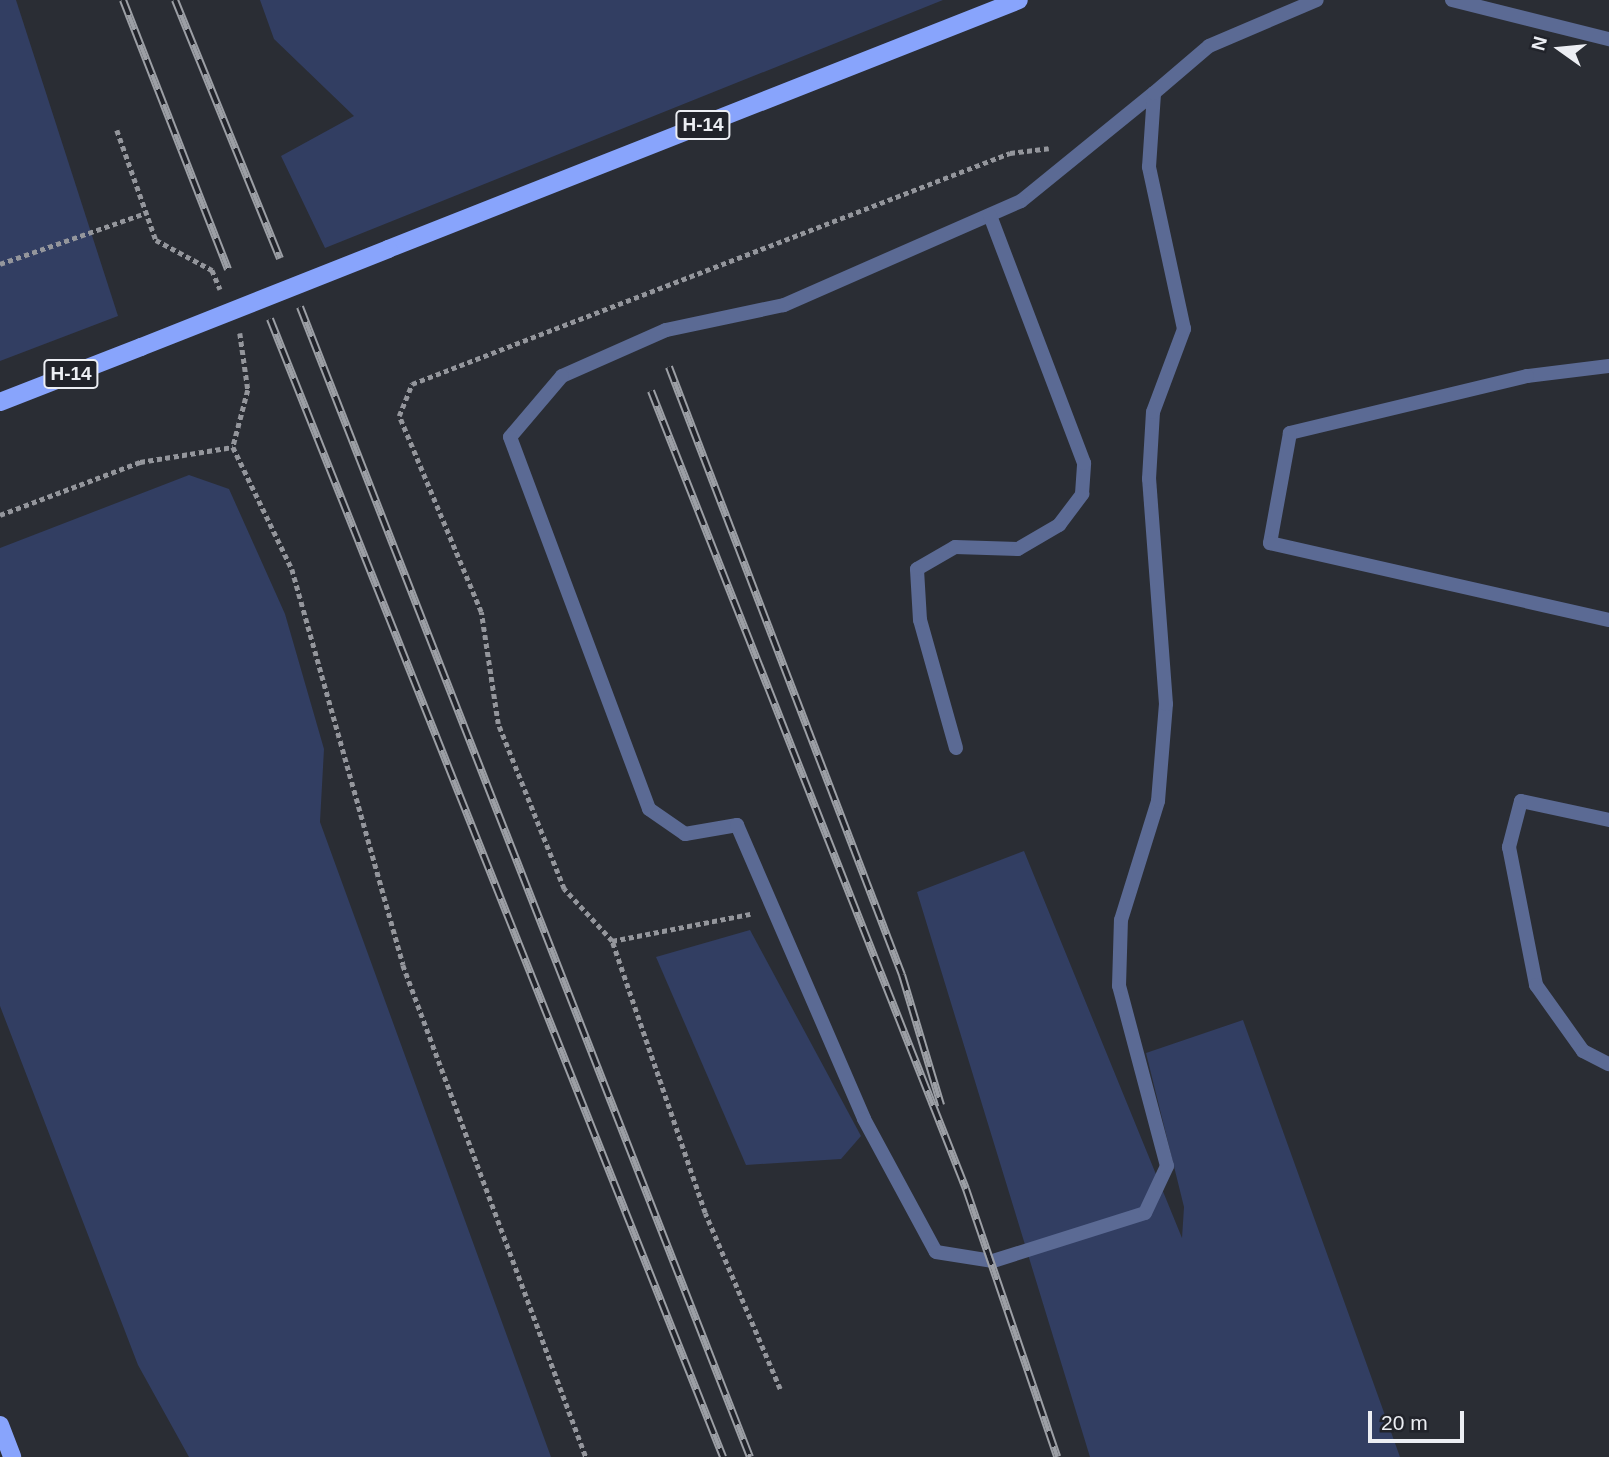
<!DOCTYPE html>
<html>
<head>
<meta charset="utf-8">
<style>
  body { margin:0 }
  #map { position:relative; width:1609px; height:1457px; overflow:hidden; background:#2a2d34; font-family:Helvetica,sans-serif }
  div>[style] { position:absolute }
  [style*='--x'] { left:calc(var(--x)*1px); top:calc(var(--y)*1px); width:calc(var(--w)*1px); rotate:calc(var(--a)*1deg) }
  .green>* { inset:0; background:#323e62 }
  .path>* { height:4.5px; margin-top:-2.25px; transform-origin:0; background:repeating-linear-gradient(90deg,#94969c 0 5px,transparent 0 8.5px) }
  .lane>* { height:14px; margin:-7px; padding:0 7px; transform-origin:7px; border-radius:7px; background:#5b6a94 }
  .primary>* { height:18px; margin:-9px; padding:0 9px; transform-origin:9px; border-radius:9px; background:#88a4fc }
  .rail>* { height:8px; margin-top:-4px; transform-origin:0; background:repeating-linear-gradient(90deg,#21232a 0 16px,#9c9fa5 0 32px); box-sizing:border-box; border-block:2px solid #9c9fa5 }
  .primary-bridge>* { height:18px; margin:-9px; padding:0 9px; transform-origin:9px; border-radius:9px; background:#88a4fc }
  span { translate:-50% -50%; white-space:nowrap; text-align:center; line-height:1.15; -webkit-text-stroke:7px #21232a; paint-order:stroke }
  .shield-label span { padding:2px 5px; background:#21232a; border:2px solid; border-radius:5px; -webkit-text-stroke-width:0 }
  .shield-label { font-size:19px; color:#eceef3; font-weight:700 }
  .north { position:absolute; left:1525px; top:14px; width:70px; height:70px; -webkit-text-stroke:5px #21232a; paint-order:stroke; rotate:285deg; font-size:19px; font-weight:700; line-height:28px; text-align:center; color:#eceef3 }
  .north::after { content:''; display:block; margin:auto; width:24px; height:32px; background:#eceef3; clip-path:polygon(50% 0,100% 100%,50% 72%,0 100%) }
  .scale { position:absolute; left:1368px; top:1411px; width:96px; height:32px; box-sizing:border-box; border:4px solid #eceef3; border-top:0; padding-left:9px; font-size:21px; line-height:24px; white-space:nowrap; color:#eceef3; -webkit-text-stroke:5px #21232a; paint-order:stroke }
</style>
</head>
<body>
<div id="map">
  <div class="green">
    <div style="clip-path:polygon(0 0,16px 0,118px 316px,0 361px)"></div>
    <div style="clip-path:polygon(260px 0,943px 0,325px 248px,281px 156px,354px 116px,274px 39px)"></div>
    <div style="clip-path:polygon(189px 475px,229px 489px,285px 614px,324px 749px,320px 822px,551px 1457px,189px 1457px,138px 1365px,0 1006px,0 548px)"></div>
    <div style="clip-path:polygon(1024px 851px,1182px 1238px,1184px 1207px,1146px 1053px,1243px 1020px,1400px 1457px,1090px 1457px,917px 892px)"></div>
    <div style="clip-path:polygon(750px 930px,861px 1136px,841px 1159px,746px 1165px,656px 957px)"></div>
  </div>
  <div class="path">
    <div style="--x:117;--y:130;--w:117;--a:70.5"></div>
    <div style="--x:156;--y:240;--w:64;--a:28.2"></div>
    <div style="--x:212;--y:270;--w:21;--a:67"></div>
    <div style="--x:0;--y:264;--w:155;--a:-19.3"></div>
    <div style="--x:240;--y:333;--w:58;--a:82"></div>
    <div style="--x:248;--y:390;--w:59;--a:104.7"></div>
    <div style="--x:233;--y:447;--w:136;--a:64.2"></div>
    <div style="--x:292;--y:569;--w:411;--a:74.3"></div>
    <div style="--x:403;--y:965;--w:525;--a:69.6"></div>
    <div style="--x:0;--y:515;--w:150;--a:-20.7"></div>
    <div style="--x:140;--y:462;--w:94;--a:-9.2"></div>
    <div style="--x:612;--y:941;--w:141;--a:-11.1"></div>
    <div style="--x:780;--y:1389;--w:191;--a:-113.1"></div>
    <div style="--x:705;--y:1213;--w:287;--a:-108.9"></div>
    <div style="--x:612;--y:941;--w:71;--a:-132.7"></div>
    <div style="--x:564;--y:889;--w:178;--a:-111.8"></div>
    <div style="--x:498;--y:724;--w:113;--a:-98.6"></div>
    <div style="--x:481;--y:612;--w:212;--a:-112.7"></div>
    <div style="--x:399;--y:416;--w:35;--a:-68"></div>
    <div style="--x:412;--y:384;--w:641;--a:-21.12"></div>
    <div style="--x:1010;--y:153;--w:39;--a:-7"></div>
  </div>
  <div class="lane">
    <div style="--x:1452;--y:0;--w:162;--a:14"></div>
    <div style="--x:1154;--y:93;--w:171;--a:140.9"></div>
    <div style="--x:1021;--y:201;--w:259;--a:156.3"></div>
    <div style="--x:784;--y:305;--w:121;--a:168"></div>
    <div style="--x:666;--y:330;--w:114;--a:156.1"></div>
    <div style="--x:562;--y:376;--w:80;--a:130.4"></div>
    <div style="--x:510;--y:437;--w:397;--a:69.5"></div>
    <div style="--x:649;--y:809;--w:44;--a:34.8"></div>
    <div style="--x:685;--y:834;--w:53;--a:-9.8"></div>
    <div style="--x:737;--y:825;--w:320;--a:66.6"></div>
    <div style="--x:864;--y:1119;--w:151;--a:61.6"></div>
    <div style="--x:936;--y:1252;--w:58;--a:9"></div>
    <div style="--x:993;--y:1261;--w:159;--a:-17.5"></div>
    <div style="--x:1145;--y:1213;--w:52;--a:-64.9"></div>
    <div style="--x:1167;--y:1166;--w:186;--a:-104.9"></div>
    <div style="--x:1119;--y:986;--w:66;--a:-88.3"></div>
    <div style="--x:1121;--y:920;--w:125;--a:-72.7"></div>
    <div style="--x:1158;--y:801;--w:97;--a:-85.3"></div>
    <div style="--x:1166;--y:704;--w:226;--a:-94.3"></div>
    <div style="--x:1149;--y:479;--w:67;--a:-86.6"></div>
    <div style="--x:1153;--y:412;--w:89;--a:-69.5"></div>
    <div style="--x:1184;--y:329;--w:166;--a:-102.2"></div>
    <div style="--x:1149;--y:167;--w:74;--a:-86.1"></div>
    <div style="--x:1154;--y:93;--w:72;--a:-40.5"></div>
    <div style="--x:1209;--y:46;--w:117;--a:-23.1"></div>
    <div style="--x:1609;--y:366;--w:83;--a:173"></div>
    <div style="--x:1527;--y:376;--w:244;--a:166.5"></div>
    <div style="--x:1290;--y:433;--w:112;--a:100.3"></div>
    <div style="--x:1270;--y:543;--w:348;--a:12.8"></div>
    <div style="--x:956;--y:748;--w:133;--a:-105.7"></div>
    <div style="--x:920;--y:620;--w:51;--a:-93.4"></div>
    <div style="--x:917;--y:569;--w:44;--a:-30.1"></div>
    <div style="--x:955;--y:547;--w:63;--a:1.8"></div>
    <div style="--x:1018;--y:549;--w:48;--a:-30.3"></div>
    <div style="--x:1059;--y:525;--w:39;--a:-53"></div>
    <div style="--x:1082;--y:494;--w:31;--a:-86"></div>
    <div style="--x:1084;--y:463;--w:265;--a:-110.8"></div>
    <div style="--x:1609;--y:820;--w:90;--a:-167.8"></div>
    <div style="--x:1521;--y:801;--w:48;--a:104.6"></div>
    <div style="--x:1509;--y:847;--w:141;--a:78.9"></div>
    <div style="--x:1536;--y:985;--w:81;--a:54.5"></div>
    <div style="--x:1583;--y:1051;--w:29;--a:27"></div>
  </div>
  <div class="primary">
    <div style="--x:388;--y:249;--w:678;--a:-21.53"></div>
    <div style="--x:0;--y:402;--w:151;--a:-21.3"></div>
    <div style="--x:0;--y:1425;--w:34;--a:69"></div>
  </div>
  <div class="rail">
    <div style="--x:123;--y:0;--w:289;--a:68.7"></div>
    <div style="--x:175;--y:0;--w:279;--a:67.9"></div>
    <div style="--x:300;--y:307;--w:1235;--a:68.63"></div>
    <div style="--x:270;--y:319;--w:1225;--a:68.29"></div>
    <div style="--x:669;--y:367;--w:651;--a:69.03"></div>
    <div style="--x:902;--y:975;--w:136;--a:73.3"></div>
    <div style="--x:651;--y:391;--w:858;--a:68.46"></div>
    <div style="--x:966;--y:1189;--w:283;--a:71.2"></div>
  </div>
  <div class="primary-bridge">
    <div style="--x:141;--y:347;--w:266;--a:-21.6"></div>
  </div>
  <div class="shield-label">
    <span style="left:703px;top:125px">Н-14</span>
    <span style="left:71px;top:374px">Н-14</span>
  </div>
  <div class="north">N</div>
  <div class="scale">20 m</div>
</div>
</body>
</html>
